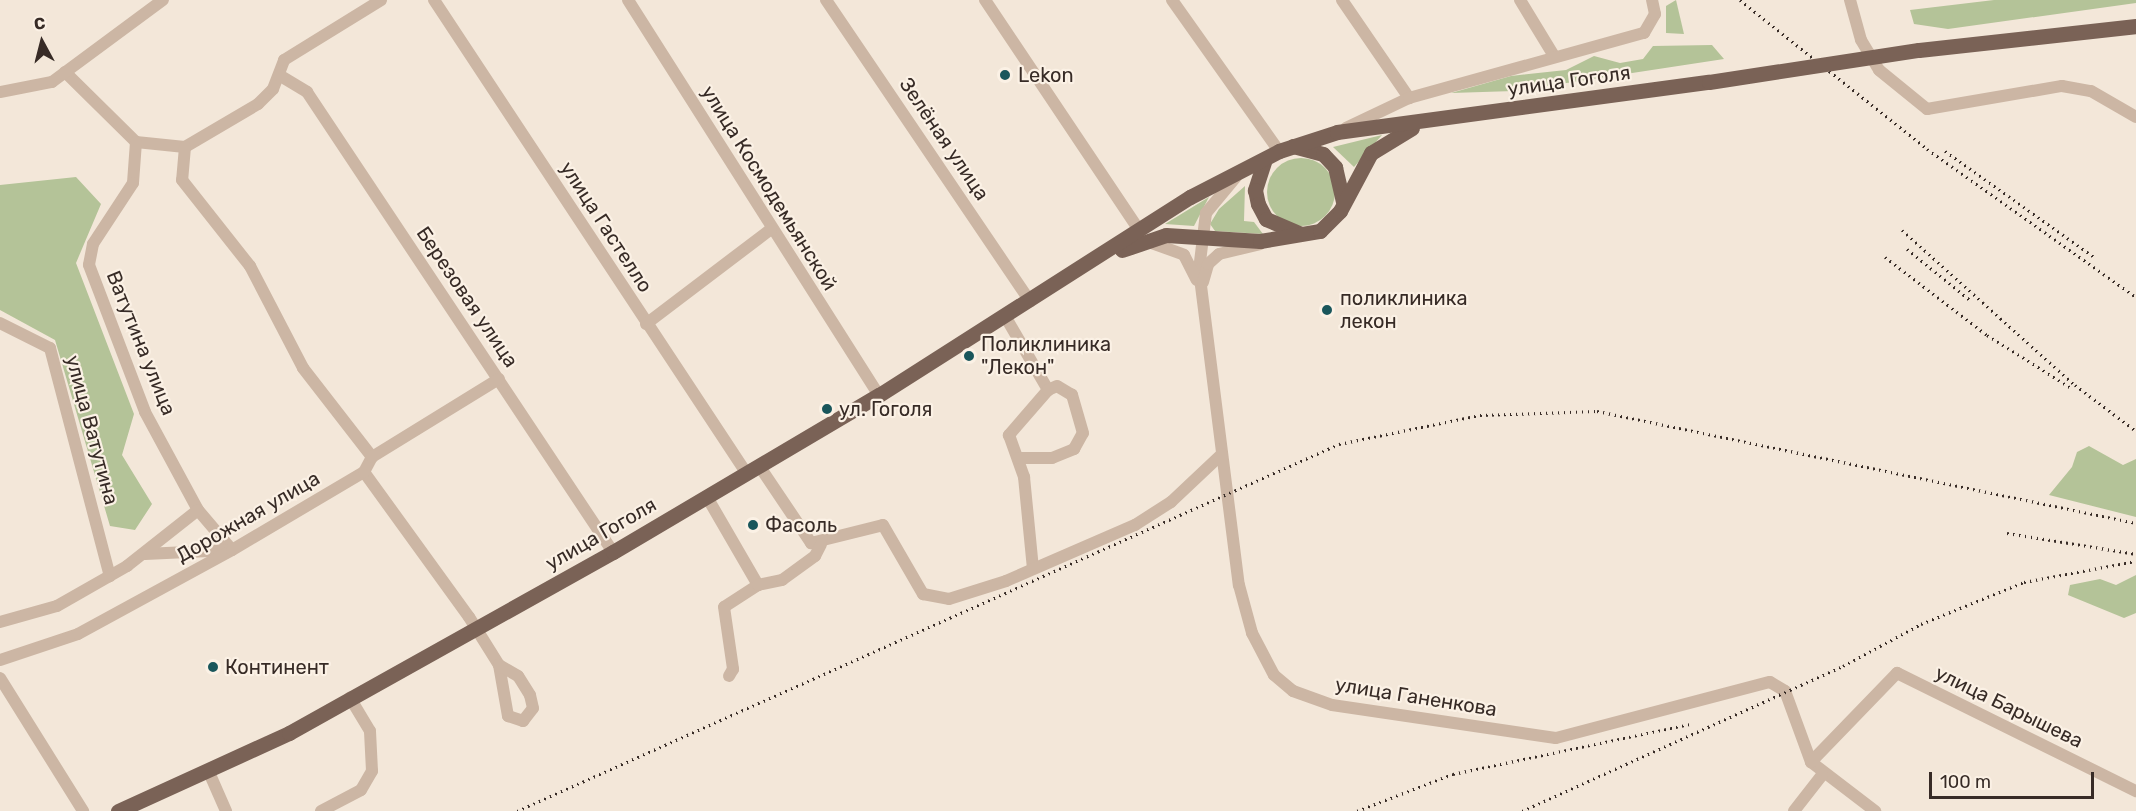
<!DOCTYPE html>
<html>
<head>
<meta charset="utf-8">
<style>
  body { margin:0 }
  #map { position:relative; width:2136px; height:811px; overflow:hidden; background:#f3e7d9; font-family:Rubik,sans-serif }
  div>[style] { position:absolute }
  [style*='--x'] { left:calc(var(--x)*1px); top:calc(var(--y)*1px); width:calc(var(--w)*1px); rotate:calc(var(--a)*1deg) }
  .green>* { inset:0; background:#b4c398 }
  .round { border-radius:50% }
  .minor>* { height:12px; margin:-6px; padding:0 6px; transform-origin:6px; border-radius:6px; background:#ccb6a4 }
  .major>* { height:15px; margin:-7.5px; padding:0 7.5px; transform-origin:7.5px; border-radius:7.5px; background:#7a6256 }
  .rail>* { height:3px; margin-top:-1.5px; transform-origin:0; background:repeating-linear-gradient(90deg,#372b26 0 1.5px,transparent 0 6px) }
  .major-bridge>* { height:15px; margin:-7.5px; padding:0 7.5px; transform-origin:7.5px; border-radius:7.5px; background:#7a6256 }
  .dots>* { width:16px; height:16px; translate:-50% -50%; box-sizing:border-box; border:3px solid #fbf1e5; border-radius:50% }
  span { translate:-50% -50%; white-space:nowrap; text-align:center; line-height:1.15; -webkit-text-stroke:4.5px #fbf1e5; paint-order:stroke }
  .poi-label { font-size:20px; color:#372b26 }
  .left { translate:0 -50%; text-align:left }
  .street-label { font-size:20px; color:#372b26 }
  .north { position:absolute; left:12px; top:12px; width:60px; height:60px; -webkit-text-stroke:4px #fbf1e5; paint-order:stroke; rotate:353deg; font-size:16px; font-weight:700; line-height:24px; text-align:center; color:#372b26 }
  .north::after { content:''; display:block; margin:auto; width:21px; height:27px; background:#372b26; clip-path:polygon(50% 0,100% 100%,50% 72%,0 100%) }
  .scale { position:absolute; left:1929px; top:772px; width:165px; height:27px; box-sizing:border-box; border:3px solid #372b26; border-top:0; padding-left:8px; font-size:18px; line-height:21px; white-space:nowrap; color:#372b26; -webkit-text-stroke:4px #fbf1e5; paint-order:stroke }
</style>
</head>
<body>
<div id="map">
  <div class="green">
    <div style="clip-path:polygon(1676px 0,1684px 34px,1666px 33px,1666px 6px)"></div>
    <div style="clip-path:polygon(1994px 0,2136px 0,2136px 3px,1948px 29px,1914px 24px,1910px 10px)"></div>
    <div style="clip-path:polygon(1712px 45px,1724px 59px,1514px 91px,1451px 93px,1511px 76px,1566px 70px,1594px 56px,1620px 63px,1643px 59px,1653px 46px)"></div>
    <div style="clip-path:polygon(1382px 135px,1354px 167px,1333px 147px)"></div>
    <div class="round" style="left:1267px;top:158px;width:68px;height:68px"></div>
    <div style="clip-path:polygon(76px 177px,101px 204px,76px 263px,134px 414px,122px 455px,152px 504px,135px 530px,110px 526px,55px 340px,0 310px,0 185px)"></div>
    <div style="clip-path:polygon(1245px 186px,1244px 221px,1254px 222px,1263px 234px,1215px 231px,1210px 224px,1219px 209px)"></div>
    <div style="clip-path:polygon(1209px 197px,1194px 226px,1165px 224px)"></div>
    <div style="clip-path:polygon(2089px 446px,2123px 465px,2136px 459px,2136px 517px,2049px 495px,2072px 467px,2077px 452px)"></div>
    <div style="clip-path:polygon(2136px 575px,2136px 613px,2124px 618px,2068px 595px,2070px 585px,2100px 579px,2116px 585px)"></div>
  </div>
  <div class="minor">
    <div style="--x:434;--y:0;--w:568;--a:56.56"></div>
    <div style="--x:628;--y:0;--w:468;--a:57.6"></div>
    <div style="--x:826;--y:0;--w:364;--a:55.9"></div>
    <div style="--x:985;--y:0;--w:277;--a:56.2"></div>
    <div style="--x:1172;--y:0;--w:185;--a:54.7"></div>
    <div style="--x:1342;--y:0;--w:119;--a:55.6"></div>
    <div style="--x:1520;--y:0;--w:66;--a:58.7"></div>
    <div style="--x:1850;--y:0;--w:41;--a:74.6"></div>
    <div style="--x:1861;--y:40;--w:35;--a:59"></div>
    <div style="--x:1879;--y:70;--w:62;--a:39.1"></div>
    <div style="--x:1927;--y:109;--w:137;--a:-9.7"></div>
    <div style="--x:2062;--y:86;--w:29;--a:10"></div>
    <div style="--x:2091;--y:91;--w:52;--a:30"></div>
    <div style="--x:65;--y:72;--w:100;--a:44.6"></div>
    <div style="--x:136;--y:142;--w:49;--a:5.8"></div>
    <div style="--x:185;--y:147;--w:85;--a:-30.5"></div>
    <div style="--x:258;--y:104;--w:21;--a:-45"></div>
    <div style="--x:273;--y:89;--w:31;--a:-69"></div>
    <div style="--x:284;--y:60;--w:114;--a:-31.7"></div>
    <div style="--x:279;--y:75;--w:33;--a:31"></div>
    <div style="--x:307;--y:92;--w:552;--a:56.37"></div>
    <div style="--x:0;--y:92;--w:53;--a:-10.9"></div>
    <div style="--x:52;--y:82;--w:138;--a:-36.5"></div>
    <div style="--x:1346;--y:128;--w:70;--a:-25.5"></div>
    <div style="--x:1409;--y:98;--w:244;--a:-15.5"></div>
    <div style="--x:1644;--y:33;--w:22;--a:-60"></div>
    <div style="--x:1655;--y:14;--w:14;--a:-102"></div>
    <div style="--x:136;--y:142;--w:41;--a:94.2"></div>
    <div style="--x:133;--y:183;--w:73;--a:123.3"></div>
    <div style="--x:93;--y:244;--w:21;--a:101"></div>
    <div style="--x:89;--y:265;--w:157;--a:69.1"></div>
    <div style="--x:145;--y:412;--w:111;--a:61.6"></div>
    <div style="--x:198;--y:510;--w:52;--a:49.6"></div>
    <div style="--x:185;--y:147;--w:33;--a:95"></div>
    <div style="--x:182;--y:180;--w:110;--a:51.7"></div>
    <div style="--x:250;--y:266;--w:115;--a:62.5"></div>
    <div style="--x:303;--y:368;--w:113;--a:52.2"></div>
    <div style="--x:1236;--y:177;--w:47;--a:129.8"></div>
    <div style="--x:1206;--y:213;--w:57;--a:97"></div>
    <div style="--x:1199;--y:270;--w:318;--a:82.8"></div>
    <div style="--x:1239;--y:585;--w:50;--a:74.8"></div>
    <div style="--x:1252;--y:633;--w:47;--a:62.4"></div>
    <div style="--x:1274;--y:675;--w:25;--a:40"></div>
    <div style="--x:1293;--y:691;--w:41;--a:19.7"></div>
    <div style="--x:1332;--y:705;--w:226;--a:8.4"></div>
    <div style="--x:1556;--y:738;--w:221;--a:-14.7"></div>
    <div style="--x:1770;--y:682;--w:17;--a:31"></div>
    <div style="--x:1785;--y:691;--w:76;--a:69.9"></div>
    <div style="--x:1811;--y:762;--w:81;--a:37.4"></div>
    <div style="--x:1149;--y:242;--w:37;--a:20"></div>
    <div style="--x:1184;--y:255;--w:28;--a:63"></div>
    <div style="--x:1203;--y:282;--w:19;--a:-74"></div>
    <div style="--x:1208;--y:264;--w:15;--a:-42"></div>
    <div style="--x:1219;--y:254;--w:42;--a:-13.7"></div>
    <div style="--x:1005;--y:316;--w:86;--a:59.8"></div>
    <div style="--x:1048;--y:390;--w:60;--a:130.9"></div>
    <div style="--x:1009;--y:435;--w:45;--a:70.3"></div>
    <div style="--x:1024;--y:477;--w:92;--a:84.4"></div>
    <div style="--x:0;--y:323;--w:56;--a:26.6"></div>
    <div style="--x:50;--y:348;--w:236;--a:75.3"></div>
    <div style="--x:646;--y:324;--w:157;--a:-37.2"></div>
    <div style="--x:1019;--y:458;--w:33;--a:0"></div>
    <div style="--x:1052;--y:458;--w:24;--a:-22"></div>
    <div style="--x:1074;--y:449;--w:18;--a:-61"></div>
    <div style="--x:1083;--y:433;--w:40;--a:-106"></div>
    <div style="--x:1072;--y:395;--w:17;--a:-149"></div>
    <div style="--x:1057;--y:386;--w:10;--a:156"></div>
    <div style="--x:760;--y:467;--w:92;--a:56.1"></div>
    <div style="--x:811;--y:543;--w:74;--a:-14"></div>
    <div style="--x:883;--y:525;--w:80;--a:59.9"></div>
    <div style="--x:923;--y:594;--w:26;--a:11"></div>
    <div style="--x:949;--y:599;--w:60;--a:-17.5"></div>
    <div style="--x:1006;--y:581;--w:141;--a:-23.5"></div>
    <div style="--x:1135;--y:525;--w:43;--a:-32.6"></div>
    <div style="--x:1171;--y:502;--w:70;--a:-43.3"></div>
    <div style="--x:364;--y:472;--w:179;--a:54.1"></div>
    <div style="--x:469;--y:617;--w:57;--a:58"></div>
    <div style="--x:499;--y:665;--w:52;--a:80"></div>
    <div style="--x:508;--y:716;--w:16;--a:18"></div>
    <div style="--x:523;--y:721;--w:16;--a:-52"></div>
    <div style="--x:533;--y:708;--w:13;--a:-103"></div>
    <div style="--x:530;--y:695;--w:22;--a:-122"></div>
    <div style="--x:518;--y:676;--w:22;--a:-150"></div>
    <div style="--x:707;--y:497;--w:102;--a:59.9"></div>
    <div style="--x:758;--y:585;--w:40;--a:147.1"></div>
    <div style="--x:724;--y:607;--w:63;--a:81.7"></div>
    <div style="--x:733;--y:669;--w:8;--a:120"></div>
    <div style="--x:145;--y:554;--w:85;--a:-2.7"></div>
    <div style="--x:758;--y:585;--w:25;--a:-12"></div>
    <div style="--x:782;--y:580;--w:41;--a:-36"></div>
    <div style="--x:815;--y:556;--w:13;--a:-63"></div>
    <div style="--x:0;--y:622;--w:59;--a:-15.7"></div>
    <div style="--x:57;--y:606;--w:81;--a:-29.7"></div>
    <div style="--x:127;--y:566;--w:90;--a:-38.3"></div>
    <div style="--x:0;--y:660;--w:82;--a:-18.4"></div>
    <div style="--x:78;--y:634;--w:175;--a:-28.6"></div>
    <div style="--x:232;--y:550;--w:153;--a:-30.6"></div>
    <div style="--x:364;--y:472;--w:17;--a:-62"></div>
    <div style="--x:372;--y:457;--w:149;--a:-31.6"></div>
    <div style="--x:0;--y:678;--w:157;--a:58"></div>
    <div style="--x:1811;--y:762;--w:124;--a:-46"></div>
    <div style="--x:1897;--y:673;--w:267;--a:26.3"></div>
    <div style="--x:208;--y:770;--w:45;--a:66.3"></div>
    <div style="--x:321;--y:811;--w:45;--a:-27.7"></div>
    <div style="--x:361;--y:790;--w:22;--a:-60"></div>
    <div style="--x:372;--y:771;--w:40;--a:-92.9"></div>
    <div style="--x:370;--y:731;--w:39;--a:-121"></div>
    <div style="--x:1794;--y:811;--w:46;--a:-52.1"></div>
  </div>
  <div class="major">
    <div style="--x:1919;--y:50;--w:218;--a:-6.3"></div>
    <div style="--x:1293;--y:146;--w:31;--a:15"></div>
    <div style="--x:1323;--y:154;--w:18;--a:47"></div>
    <div style="--x:1335;--y:167;--w:35;--a:77"></div>
    <div style="--x:1265;--y:159;--w:33;--a:108"></div>
    <div style="--x:1255;--y:190;--w:14;--a:78"></div>
    <div style="--x:1258;--y:204;--w:17;--a:62"></div>
    <div style="--x:1266;--y:219;--w:36;--a:23"></div>
    <div style="--x:1122;--y:250;--w:46;--a:-18.8"></div>
    <div style="--x:1166;--y:235;--w:94;--a:3.7"></div>
    <div style="--x:1260;--y:241;--w:61;--a:-9.5"></div>
    <div style="--x:1320;--y:231;--w:28;--a:-45"></div>
    <div style="--x:1340;--y:211;--w:66;--a:-61.9"></div>
    <div style="--x:1371;--y:153;--w:48;--a:-31.4"></div>
    <div style="--x:118;--y:811;--w:188;--a:-24.5"></div>
    <div style="--x:289;--y:733;--w:371;--a:-29.2"></div>
    <div style="--x:613;--y:552;--w:309;--a:-30.6"></div>
    <div style="--x:879;--y:395;--w:369;--a:-32.5"></div>
    <div style="--x:1190;--y:197;--w:100;--a:-27.3"></div>
    <div style="--x:1279;--y:151;--w:61;--a:-18.1"></div>
    <div style="--x:1337;--y:132;--w:375;--a:-7.7"></div>
  </div>
  <div class="rail">
    <div style="--x:1740;--y:0;--w:239;--a:38.5"></div>
    <div style="--x:1927;--y:149;--w:256;--a:35.3"></div>
    <div style="--x:1945;--y:151;--w:183;--a:35.4"></div>
    <div style="--x:1902;--y:230;--w:232;--a:41.9"></div>
    <div style="--x:2075;--y:385;--w:76;--a:37"></div>
    <div style="--x:1907;--y:249;--w:81;--a:39"></div>
    <div style="--x:1885;--y:257;--w:128;--a:37.4"></div>
    <div style="--x:1987;--y:335;--w:99;--a:32.2"></div>
    <div style="--x:2007;--y:533;--w:131;--a:9.2"></div>
    <div style="--x:517;--y:811;--w:900;--a:-24.06"></div>
    <div style="--x:1339;--y:444;--w:144;--a:-11.6"></div>
    <div style="--x:1480;--y:415;--w:117;--a:-2"></div>
    <div style="--x:1597;--y:411;--w:551;--a:11.74"></div>
    <div style="--x:1357;--y:811;--w:103;--a:-21.1"></div>
    <div style="--x:1453;--y:774;--w:243;--a:-11.9"></div>
    <div style="--x:1522;--y:811;--w:352;--a:-24.3"></div>
    <div style="--x:1843;--y:666;--w:89;--a:-28.3"></div>
    <div style="--x:1921;--y:624;--w:111;--a:-22.2"></div>
    <div style="--x:2024;--y:582;--w:114;--a:-10.6"></div>
  </div>
  <div class="major-bridge">
    <div style="--x:1709;--y:82;--w:212;--a:-8.7"></div>
  </div>
  <div class="dots">
    <div style="left:1005px;top:75px;background:#19565b"></div>
    <div style="left:1327px;top:310px;background:#19565b"></div>
    <div style="left:969px;top:356px;background:#19565b"></div>
    <div style="left:827px;top:409px;background:#19565b"></div>
    <div style="left:753px;top:525px;background:#19565b"></div>
    <div style="left:213px;top:667px;background:#19565b"></div>
  </div>
  <div class="poi-label">
    <span class="left" style="left:1018px;top:75px">Lekon</span>
    <span class="left" style="left:1340px;top:310px">поликлиника<br>лекон</span>
    <span class="left" style="left:981px;top:356px">Поликлиника<br>"Лекон"</span>
    <span class="left" style="left:839px;top:409px">ул. Гоголя</span>
    <span class="left" style="left:765px;top:525px">Фасоль</span>
    <span class="left" style="left:225px;top:667px">Континент</span>
  </div>
  <div class="street-label">
    <span style="left:1569px;top:81px;rotate:-8deg">улица Гоголя</span>
    <span style="left:944px;top:139px;rotate:56deg">Зелёная улица</span>
    <span style="left:769px;top:188px;rotate:58deg">улица Космодемьянской</span>
    <span style="left:606px;top:227px;rotate:57deg">улица Гастелло</span>
    <span style="left:467px;top:297px;rotate:56deg">Березовая улица</span>
    <span style="left:141px;top:343px;rotate:68deg">Ватутина улица</span>
    <span style="left:92px;top:430px;rotate:75deg">улица Ватутина</span>
    <span style="left:248px;top:517px;rotate:-30deg">Дорожная улица</span>
    <span style="left:601px;top:534px;rotate:-30deg">улица Гоголя</span>
    <span style="left:1416px;top:697px;rotate:9deg">улица Ганенкова</span>
    <span style="left:2009px;top:707px;rotate:26deg">улица Барышева</span>
  </div>
  <div class="north">С</div>
  <div class="scale">100 m</div>
</div>
</body>
</html>
